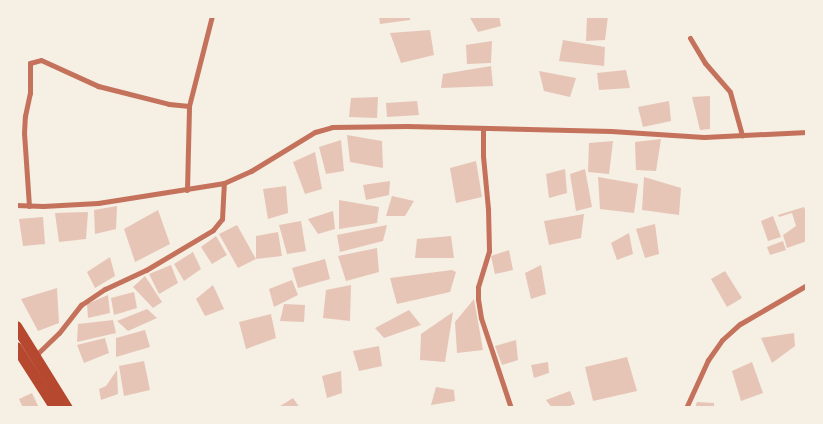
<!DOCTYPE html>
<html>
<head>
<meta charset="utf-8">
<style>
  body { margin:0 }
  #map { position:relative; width:823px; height:424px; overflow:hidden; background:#f6efe4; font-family:"DejaVu Sans",sans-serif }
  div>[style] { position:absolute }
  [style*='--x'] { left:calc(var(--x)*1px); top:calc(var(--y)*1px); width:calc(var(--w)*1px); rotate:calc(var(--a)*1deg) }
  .building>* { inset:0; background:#e6c5b7 }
  .minor>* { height:5px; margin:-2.5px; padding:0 2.5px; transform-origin:2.5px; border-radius:2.5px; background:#c5725c }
  .primary>* { height:11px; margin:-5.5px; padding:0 5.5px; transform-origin:5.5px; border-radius:5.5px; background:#b5482f }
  span { translate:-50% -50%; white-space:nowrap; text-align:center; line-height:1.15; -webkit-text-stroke:5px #f6efe4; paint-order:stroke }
  .frame { position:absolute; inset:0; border:18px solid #f6efe4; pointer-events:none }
</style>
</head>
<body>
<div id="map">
  <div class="building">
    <div style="clip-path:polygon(379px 16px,410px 16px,410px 20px,380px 24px)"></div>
    <div style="clip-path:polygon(469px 16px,499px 16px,501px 26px,478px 32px)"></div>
    <div style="clip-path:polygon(608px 16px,605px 40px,586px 41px,587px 17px)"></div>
    <div style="clip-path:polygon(430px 30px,434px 55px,401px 63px,390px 33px)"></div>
    <div style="clip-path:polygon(563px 40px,605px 47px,604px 66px,559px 61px)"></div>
    <div style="clip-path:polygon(492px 41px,491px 63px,467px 64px,466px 45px)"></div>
    <div style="clip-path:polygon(491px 66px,493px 86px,441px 88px,443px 74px)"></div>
    <div style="clip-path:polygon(626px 70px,630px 88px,599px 90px,597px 73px)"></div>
    <div style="clip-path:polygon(539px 71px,576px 78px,570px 97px,544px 91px)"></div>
    <div style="clip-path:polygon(710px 96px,710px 129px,700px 130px,692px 97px)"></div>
    <div style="clip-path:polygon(378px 97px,377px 118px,349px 117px,351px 98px)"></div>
    <div style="clip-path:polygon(417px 101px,419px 115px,387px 117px,386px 103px)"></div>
    <div style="clip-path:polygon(669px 101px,671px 121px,643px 127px,638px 107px)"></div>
    <div style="clip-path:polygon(347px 135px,382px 141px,383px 168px,350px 162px)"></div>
    <div style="clip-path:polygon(661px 139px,656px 171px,636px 170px,635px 142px)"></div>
    <div style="clip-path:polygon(341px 140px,344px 171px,326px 174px,319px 147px)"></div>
    <div style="clip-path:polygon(613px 141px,609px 174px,588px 172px,589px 143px)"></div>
    <div style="clip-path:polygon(315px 152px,322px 189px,305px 194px,293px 162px)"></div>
    <div style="clip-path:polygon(476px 161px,482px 197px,456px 203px,450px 168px)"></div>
    <div style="clip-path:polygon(565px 169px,567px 193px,549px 198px,546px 174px)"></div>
    <div style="clip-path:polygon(585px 169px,592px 207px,576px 211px,570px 174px)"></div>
    <div style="clip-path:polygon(598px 177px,638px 184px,634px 213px,600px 209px)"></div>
    <div style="clip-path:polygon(644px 177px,681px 188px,679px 215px,642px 210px)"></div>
    <div style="clip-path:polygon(390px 181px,389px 195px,366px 200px,363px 185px)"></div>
    <div style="clip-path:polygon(286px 186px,288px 213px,268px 219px,263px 189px)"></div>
    <div style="clip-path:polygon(392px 196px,414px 201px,405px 216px,386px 216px)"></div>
    <div style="clip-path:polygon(339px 200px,379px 207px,377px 223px,339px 229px)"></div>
    <div style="clip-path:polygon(117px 206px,116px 229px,95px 234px,94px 210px)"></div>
    <div style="clip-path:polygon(804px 207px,807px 215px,807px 241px,787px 248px,783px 235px,796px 226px,792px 213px,779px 217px,778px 215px)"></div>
    <div style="clip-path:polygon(158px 210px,170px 244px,135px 262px,124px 229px)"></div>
    <div style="clip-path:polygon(333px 211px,335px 229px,318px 234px,308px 219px)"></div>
    <div style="clip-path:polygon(88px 212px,86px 239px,59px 242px,55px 213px)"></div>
    <div style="clip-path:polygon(584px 214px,581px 238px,549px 245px,544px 221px)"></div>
    <div style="clip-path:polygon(773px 216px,781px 237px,768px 241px,761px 221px)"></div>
    <div style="clip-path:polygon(43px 217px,45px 244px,23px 246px,19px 219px)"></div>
    <div style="clip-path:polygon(301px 221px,306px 251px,287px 254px,279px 225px)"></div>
    <div style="clip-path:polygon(655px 224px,659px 254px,645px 258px,636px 229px)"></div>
    <div style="clip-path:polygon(237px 225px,256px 259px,238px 268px,219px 234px)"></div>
    <div style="clip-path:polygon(387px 225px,383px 241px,340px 252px,337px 235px)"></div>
    <div style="clip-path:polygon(278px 232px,282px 256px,256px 259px,256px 236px)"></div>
    <div style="clip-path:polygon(629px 233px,633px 254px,617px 260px,611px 243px)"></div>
    <div style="clip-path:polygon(216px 236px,227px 255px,212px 264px,201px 247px)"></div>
    <div style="clip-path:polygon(451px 236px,454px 258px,415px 258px,417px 239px)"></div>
    <div style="clip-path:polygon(783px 241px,786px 250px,770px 255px,767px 247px)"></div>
    <div style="clip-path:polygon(377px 248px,379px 272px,346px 281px,338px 256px)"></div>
    <div style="clip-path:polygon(509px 250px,513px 270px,495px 274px,491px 256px)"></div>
    <div style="clip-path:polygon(193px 252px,201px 269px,184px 281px,174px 264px)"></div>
    <div style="clip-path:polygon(110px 257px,115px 276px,95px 288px,87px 272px)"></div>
    <div style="clip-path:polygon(325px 259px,330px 279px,298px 288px,292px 268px)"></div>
    <div style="clip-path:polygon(171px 265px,178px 283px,159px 294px,149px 274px)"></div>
    <div style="clip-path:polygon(541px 265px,546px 294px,531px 299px,525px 273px)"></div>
    <div style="clip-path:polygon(452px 270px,456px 272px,450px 292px,397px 304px,390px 278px)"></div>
    <div style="clip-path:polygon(725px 271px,742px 298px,727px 307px,711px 279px)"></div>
    <div style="clip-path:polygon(145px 276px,162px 302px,153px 308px,133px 287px)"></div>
    <div style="clip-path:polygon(292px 280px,298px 295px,274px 307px,269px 289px)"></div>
    <div style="clip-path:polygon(213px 285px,224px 309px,205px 316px,196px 299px)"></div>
    <div style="clip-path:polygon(351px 285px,350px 321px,323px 318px,326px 290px)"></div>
    <div style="clip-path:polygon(57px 288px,59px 323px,38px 331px,21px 299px)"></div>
    <div style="clip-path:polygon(134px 292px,137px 308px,114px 315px,111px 298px)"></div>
    <div style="clip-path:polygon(108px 295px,110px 313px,88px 318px,87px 304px)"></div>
    <div style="clip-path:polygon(474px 299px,483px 350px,457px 353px,455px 322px)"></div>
    <div style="clip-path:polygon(284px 304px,305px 305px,304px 322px,280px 321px)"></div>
    <div style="clip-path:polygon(147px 309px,157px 318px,128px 331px,117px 321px)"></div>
    <div style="clip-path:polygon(409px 310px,421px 325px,384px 338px,375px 328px)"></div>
    <div style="clip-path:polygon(453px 312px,445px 362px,420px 360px,421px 334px)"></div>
    <div style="clip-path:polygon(271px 314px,276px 338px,246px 349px,239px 322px)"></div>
    <div style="clip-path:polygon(113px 320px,116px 333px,77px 342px,78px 324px)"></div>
    <div style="clip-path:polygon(145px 330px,150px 347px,116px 357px,116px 338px)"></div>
    <div style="clip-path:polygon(794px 333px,795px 346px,772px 363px,761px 338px)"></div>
    <div style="clip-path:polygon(105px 338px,109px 353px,84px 363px,77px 345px)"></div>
    <div style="clip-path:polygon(516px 340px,518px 360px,502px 365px,495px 346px)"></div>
    <div style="clip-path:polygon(379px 346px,382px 366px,359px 371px,353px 351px)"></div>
    <div style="clip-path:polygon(627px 357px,637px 391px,593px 401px,585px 367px)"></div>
    <div style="clip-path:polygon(144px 361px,150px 390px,124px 396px,119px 366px)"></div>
    <div style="clip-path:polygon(548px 362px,549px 373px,534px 378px,531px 365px)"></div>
    <div style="clip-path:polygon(752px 362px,763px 393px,741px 401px,732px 371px)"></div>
    <div style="clip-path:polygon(117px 370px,118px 394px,101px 400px,99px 389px,106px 386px)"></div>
    <div style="clip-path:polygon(341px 371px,342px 393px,327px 398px,322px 376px)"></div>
    <div style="clip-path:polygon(436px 387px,454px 390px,455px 401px,431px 405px)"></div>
    <div style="clip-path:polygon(570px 391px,575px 404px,565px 408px,552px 408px,546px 400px)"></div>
    <div style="clip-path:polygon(32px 393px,39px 408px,23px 408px,19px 399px)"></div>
    <div style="clip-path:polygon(293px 398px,300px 408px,277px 408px)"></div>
    <div style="clip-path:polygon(697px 402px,714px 403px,714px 408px,695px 408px)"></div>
  </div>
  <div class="minor">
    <div style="--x:690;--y:38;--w:29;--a:59"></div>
    <div style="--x:705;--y:63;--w:38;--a:49"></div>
    <div style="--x:730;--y:92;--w:45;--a:74.4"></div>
    <div style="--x:483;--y:128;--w:28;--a:90"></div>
    <div style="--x:483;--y:156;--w:53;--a:84.6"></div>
    <div style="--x:488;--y:209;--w:42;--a:88.6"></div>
    <div style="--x:489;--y:251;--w:38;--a:107"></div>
    <div style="--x:478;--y:287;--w:12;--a:90"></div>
    <div style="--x:478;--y:299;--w:19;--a:81"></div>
    <div style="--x:481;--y:318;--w:95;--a:71.6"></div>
    <div style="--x:187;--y:190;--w:84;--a:-88.6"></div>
    <div style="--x:189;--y:106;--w:93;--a:-75.7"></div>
    <div style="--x:16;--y:205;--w:27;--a:2"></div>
    <div style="--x:43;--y:206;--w:55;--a:-3.1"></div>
    <div style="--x:98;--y:203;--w:128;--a:-9"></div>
    <div style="--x:224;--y:183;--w:30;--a:-24"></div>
    <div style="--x:251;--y:171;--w:75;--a:-31.4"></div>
    <div style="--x:315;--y:132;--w:18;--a:-16"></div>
    <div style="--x:332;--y:127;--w:75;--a:-0.8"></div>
    <div style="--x:407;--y:126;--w:204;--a:1.4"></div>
    <div style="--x:611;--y:131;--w:93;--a:3.7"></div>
    <div style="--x:704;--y:137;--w:103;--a:-2.8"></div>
    <div style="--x:29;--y:206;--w:73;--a:-93.9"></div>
    <div style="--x:24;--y:133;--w:17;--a:-87"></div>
    <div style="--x:25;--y:116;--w:24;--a:-78"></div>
    <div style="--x:30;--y:93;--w:30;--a:-90"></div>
    <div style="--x:30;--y:63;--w:11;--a:-15"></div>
    <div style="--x:41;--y:60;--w:63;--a:24.5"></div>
    <div style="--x:98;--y:86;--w:73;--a:14.2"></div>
    <div style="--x:169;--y:104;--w:20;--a:6"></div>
    <div style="--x:35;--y:356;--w:33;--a:-44"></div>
    <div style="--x:59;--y:333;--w:36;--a:-52"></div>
    <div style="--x:81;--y:305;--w:29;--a:-34"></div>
    <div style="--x:105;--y:289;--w:45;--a:-24.9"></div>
    <div style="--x:146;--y:270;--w:78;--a:-30.8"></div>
    <div style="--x:213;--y:230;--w:14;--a:-51"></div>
    <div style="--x:222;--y:219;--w:36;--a:-87"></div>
    <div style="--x:686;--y:408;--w:53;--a:-65.4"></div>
    <div style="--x:708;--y:360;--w:24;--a:-55"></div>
    <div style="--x:722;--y:340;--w:24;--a:-42"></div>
    <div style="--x:740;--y:324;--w:78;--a:-30.2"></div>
  </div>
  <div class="primary">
    <div style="--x:16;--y:326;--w:97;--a:58.1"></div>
    <div style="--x:16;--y:347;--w:72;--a:57.4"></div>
  </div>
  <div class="frame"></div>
</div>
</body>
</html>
